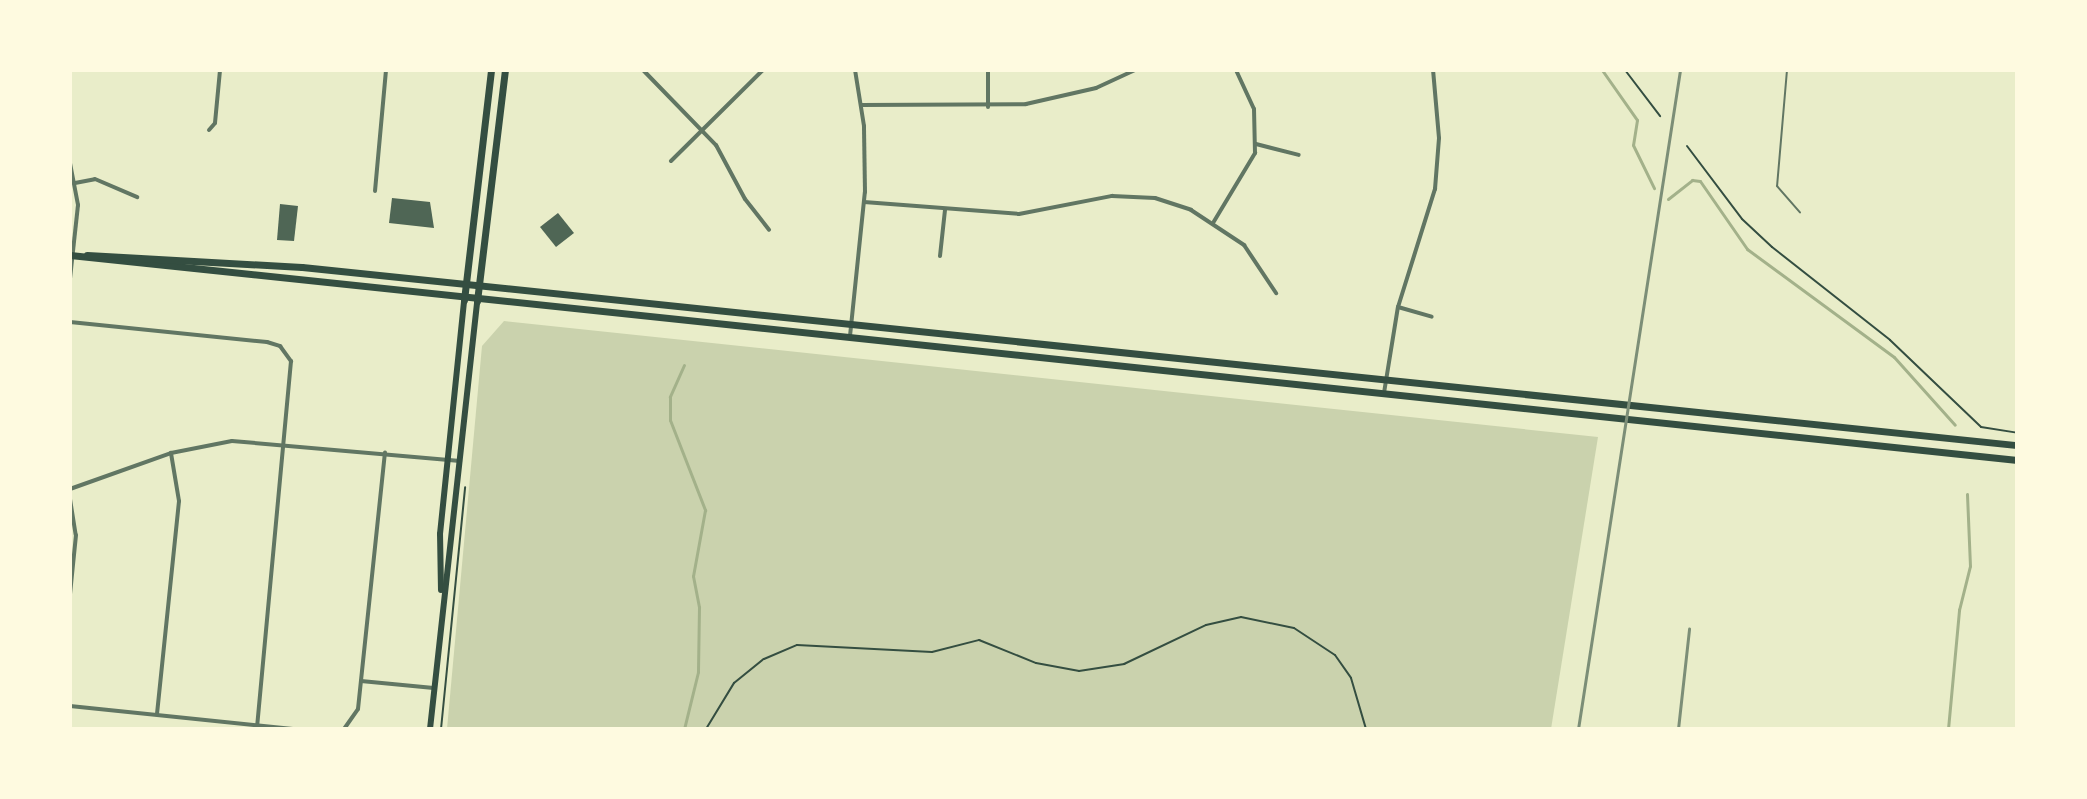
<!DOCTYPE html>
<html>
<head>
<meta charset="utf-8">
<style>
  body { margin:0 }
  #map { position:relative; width:2087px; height:799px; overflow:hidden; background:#e9edc9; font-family:"Exo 2",sans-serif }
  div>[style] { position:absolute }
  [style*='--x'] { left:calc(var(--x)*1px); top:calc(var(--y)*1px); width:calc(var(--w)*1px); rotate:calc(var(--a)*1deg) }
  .green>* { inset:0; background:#cad2ad }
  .stream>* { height:3px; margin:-1.5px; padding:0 1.5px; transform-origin:1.5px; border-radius:1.5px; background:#a3b18a }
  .building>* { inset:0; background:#4f6655 }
  .path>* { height:2px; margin:-1px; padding:0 1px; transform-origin:1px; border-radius:1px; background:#344e41 }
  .service>* { height:2px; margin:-1px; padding:0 1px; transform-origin:1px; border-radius:1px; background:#617663 }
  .minor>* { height:4px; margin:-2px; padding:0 2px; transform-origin:2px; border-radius:2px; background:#617663 }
  .secondary>* { height:6px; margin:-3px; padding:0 3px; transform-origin:3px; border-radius:3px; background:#344e41 }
  .primary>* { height:7px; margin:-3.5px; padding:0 3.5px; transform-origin:3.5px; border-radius:3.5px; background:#344e41 }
  .rail>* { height:3px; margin:-1.5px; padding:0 1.5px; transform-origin:1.5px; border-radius:1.5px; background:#7c8e77 }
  span { translate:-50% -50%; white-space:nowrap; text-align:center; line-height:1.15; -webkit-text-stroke:8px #fefae0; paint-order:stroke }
  .frame { position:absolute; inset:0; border:72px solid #fefae0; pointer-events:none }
</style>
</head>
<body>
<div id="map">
  <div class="green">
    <div style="clip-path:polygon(504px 321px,1598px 437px,1551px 729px,447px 729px,482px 346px)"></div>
  </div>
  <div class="stream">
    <div style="--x:1602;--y:70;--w:61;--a:55"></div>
    <div style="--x:1637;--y:120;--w:25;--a:99"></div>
    <div style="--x:1633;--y:145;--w:48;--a:64"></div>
    <div style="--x:1668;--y:199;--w:31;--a:-38"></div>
    <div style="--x:1692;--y:180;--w:8;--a:7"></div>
    <div style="--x:1700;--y:181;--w:83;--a:55.3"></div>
    <div style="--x:1747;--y:249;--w:182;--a:36.3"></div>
    <div style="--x:1894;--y:357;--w:91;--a:48.1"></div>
    <div style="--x:684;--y:365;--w:35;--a:114"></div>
    <div style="--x:670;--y:397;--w:23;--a:90"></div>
    <div style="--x:670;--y:420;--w:97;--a:68.7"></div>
    <div style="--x:705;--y:510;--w:67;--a:100.3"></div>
    <div style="--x:693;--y:576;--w:32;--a:79"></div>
    <div style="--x:699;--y:607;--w:65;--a:90.9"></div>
    <div style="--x:698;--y:672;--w:59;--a:103.8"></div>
    <div style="--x:1948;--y:729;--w:120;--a:-84.7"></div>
    <div style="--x:1959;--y:610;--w:45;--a:-76"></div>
    <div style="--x:1970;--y:566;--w:72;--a:-92.4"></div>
  </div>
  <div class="building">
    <div style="clip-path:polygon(392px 198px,430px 202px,434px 228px,389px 223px)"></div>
    <div style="clip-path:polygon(280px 204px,298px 206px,294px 241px,277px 240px)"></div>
    <div style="clip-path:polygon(558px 213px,574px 233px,556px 247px,540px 227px)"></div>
  </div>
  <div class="path">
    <div style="--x:1625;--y:70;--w:58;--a:52.7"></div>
    <div style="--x:1687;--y:146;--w:91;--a:53"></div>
    <div style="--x:1742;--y:219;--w:41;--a:43"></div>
    <div style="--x:1772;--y:247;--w:150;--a:38.2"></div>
    <div style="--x:1890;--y:340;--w:126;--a:43.7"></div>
    <div style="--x:1981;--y:427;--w:36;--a:9"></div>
    <div style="--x:441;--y:729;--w:243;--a:-84.3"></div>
    <div style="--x:706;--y:729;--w:54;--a:-58.7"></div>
    <div style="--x:734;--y:683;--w:38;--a:-39"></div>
    <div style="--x:764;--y:659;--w:36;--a:-23"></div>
    <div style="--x:797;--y:645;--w:135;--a:3"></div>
    <div style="--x:932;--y:652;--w:49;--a:-14.3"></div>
    <div style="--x:979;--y:640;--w:61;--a:22"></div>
    <div style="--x:1036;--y:663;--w:44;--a:10.5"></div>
    <div style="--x:1079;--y:671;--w:46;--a:-8.8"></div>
    <div style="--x:1124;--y:664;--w:91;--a:-25.4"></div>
    <div style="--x:1206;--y:625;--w:36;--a:-13"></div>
    <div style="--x:1241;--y:617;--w:54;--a:11.7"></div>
    <div style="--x:1294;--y:628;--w:49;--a:33.4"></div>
    <div style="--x:1335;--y:655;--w:28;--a:55"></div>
    <div style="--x:1351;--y:678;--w:53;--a:73.6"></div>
  </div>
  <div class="service">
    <div style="--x:1787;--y:70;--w:116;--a:94.9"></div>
    <div style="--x:1777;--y:186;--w:35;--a:49"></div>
  </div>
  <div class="minor">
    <div style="--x:643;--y:70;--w:105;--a:45.8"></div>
    <div style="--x:716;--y:145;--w:61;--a:61.8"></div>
    <div style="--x:745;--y:199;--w:39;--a:52"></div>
    <div style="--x:988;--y:70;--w:37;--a:90"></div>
    <div style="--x:861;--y:105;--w:165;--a:-0.3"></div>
    <div style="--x:1026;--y:104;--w:72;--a:-12.9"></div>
    <div style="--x:1096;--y:88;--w:43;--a:-24.8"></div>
    <div style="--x:209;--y:130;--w:9;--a:-49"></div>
    <div style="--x:215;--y:123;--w:53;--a:-84.6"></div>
    <div style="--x:1256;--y:144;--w:44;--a:14.3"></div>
    <div style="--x:671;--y:161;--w:129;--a:-44.7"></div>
    <div style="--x:70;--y:163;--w:43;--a:79.2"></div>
    <div style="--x:78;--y:205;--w:74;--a:96.2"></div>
    <div style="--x:75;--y:183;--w:20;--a:-11"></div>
    <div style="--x:95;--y:179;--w:46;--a:23.2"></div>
    <div style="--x:375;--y:191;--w:121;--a:-84.8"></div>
    <div style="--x:864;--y:202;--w:155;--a:4.4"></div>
    <div style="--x:1019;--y:214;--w:95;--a:-11"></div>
    <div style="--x:1112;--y:196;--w:43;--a:2.7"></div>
    <div style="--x:1155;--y:198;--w:38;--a:18"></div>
    <div style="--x:1191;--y:210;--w:64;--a:33.4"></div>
    <div style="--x:1244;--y:245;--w:58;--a:56.3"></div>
    <div style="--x:1213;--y:223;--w:82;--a:-59"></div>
    <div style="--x:1255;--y:153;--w:44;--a:-91.3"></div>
    <div style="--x:1254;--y:109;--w:43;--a:-114.8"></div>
    <div style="--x:940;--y:256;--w:46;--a:-83.8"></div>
    <div style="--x:1398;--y:307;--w:35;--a:16"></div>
    <div style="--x:70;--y:322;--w:198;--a:5.8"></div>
    <div style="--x:267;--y:342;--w:14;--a:17"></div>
    <div style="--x:280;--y:346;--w:19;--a:54"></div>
    <div style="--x:291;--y:361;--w:366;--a:95.3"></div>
    <div style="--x:850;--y:336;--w:145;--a:-84.1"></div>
    <div style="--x:865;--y:192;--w:66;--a:-90.9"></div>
    <div style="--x:864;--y:126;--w:57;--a:-99.1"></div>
    <div style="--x:1384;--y:393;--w:87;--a:-80.8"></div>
    <div style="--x:1398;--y:307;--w:124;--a:-72.6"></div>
    <div style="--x:1435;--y:189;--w:51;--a:-85.5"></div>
    <div style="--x:1439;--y:138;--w:68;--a:-95"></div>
    <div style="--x:70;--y:489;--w:107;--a:-19.6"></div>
    <div style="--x:171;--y:453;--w:62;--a:-11.1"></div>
    <div style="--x:232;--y:441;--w:229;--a:5"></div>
    <div style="--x:70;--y:499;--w:36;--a:81"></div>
    <div style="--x:76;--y:535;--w:59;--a:95.8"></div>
    <div style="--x:361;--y:681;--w:73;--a:5.5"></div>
    <div style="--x:70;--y:706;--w:224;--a:5.9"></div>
    <div style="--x:157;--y:714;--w:214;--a:-84.1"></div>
    <div style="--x:179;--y:501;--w:49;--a:-99.5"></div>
    <div style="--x:344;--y:729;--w:24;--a:-55"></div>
    <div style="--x:358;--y:709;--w:258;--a:-84"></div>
  </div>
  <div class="secondary">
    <div style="--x:441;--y:590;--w:56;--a:-91"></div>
    <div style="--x:440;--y:534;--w:235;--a:-84.1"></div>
    <div style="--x:430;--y:729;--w:431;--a:-83.7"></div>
  </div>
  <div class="primary">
    <div style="--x:70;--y:255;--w:1958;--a:6.01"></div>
    <div style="--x:87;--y:255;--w:215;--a:3.2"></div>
    <div style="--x:302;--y:267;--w:1724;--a:5.93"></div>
    <div style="--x:464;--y:300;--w:232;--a:-83.3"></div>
    <div style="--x:477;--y:301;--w:233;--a:-83.1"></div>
  </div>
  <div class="rail">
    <div style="--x:1578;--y:729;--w:667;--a:-81.2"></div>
    <div style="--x:1678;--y:729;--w:101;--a:-83.7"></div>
  </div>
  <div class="frame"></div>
</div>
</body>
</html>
